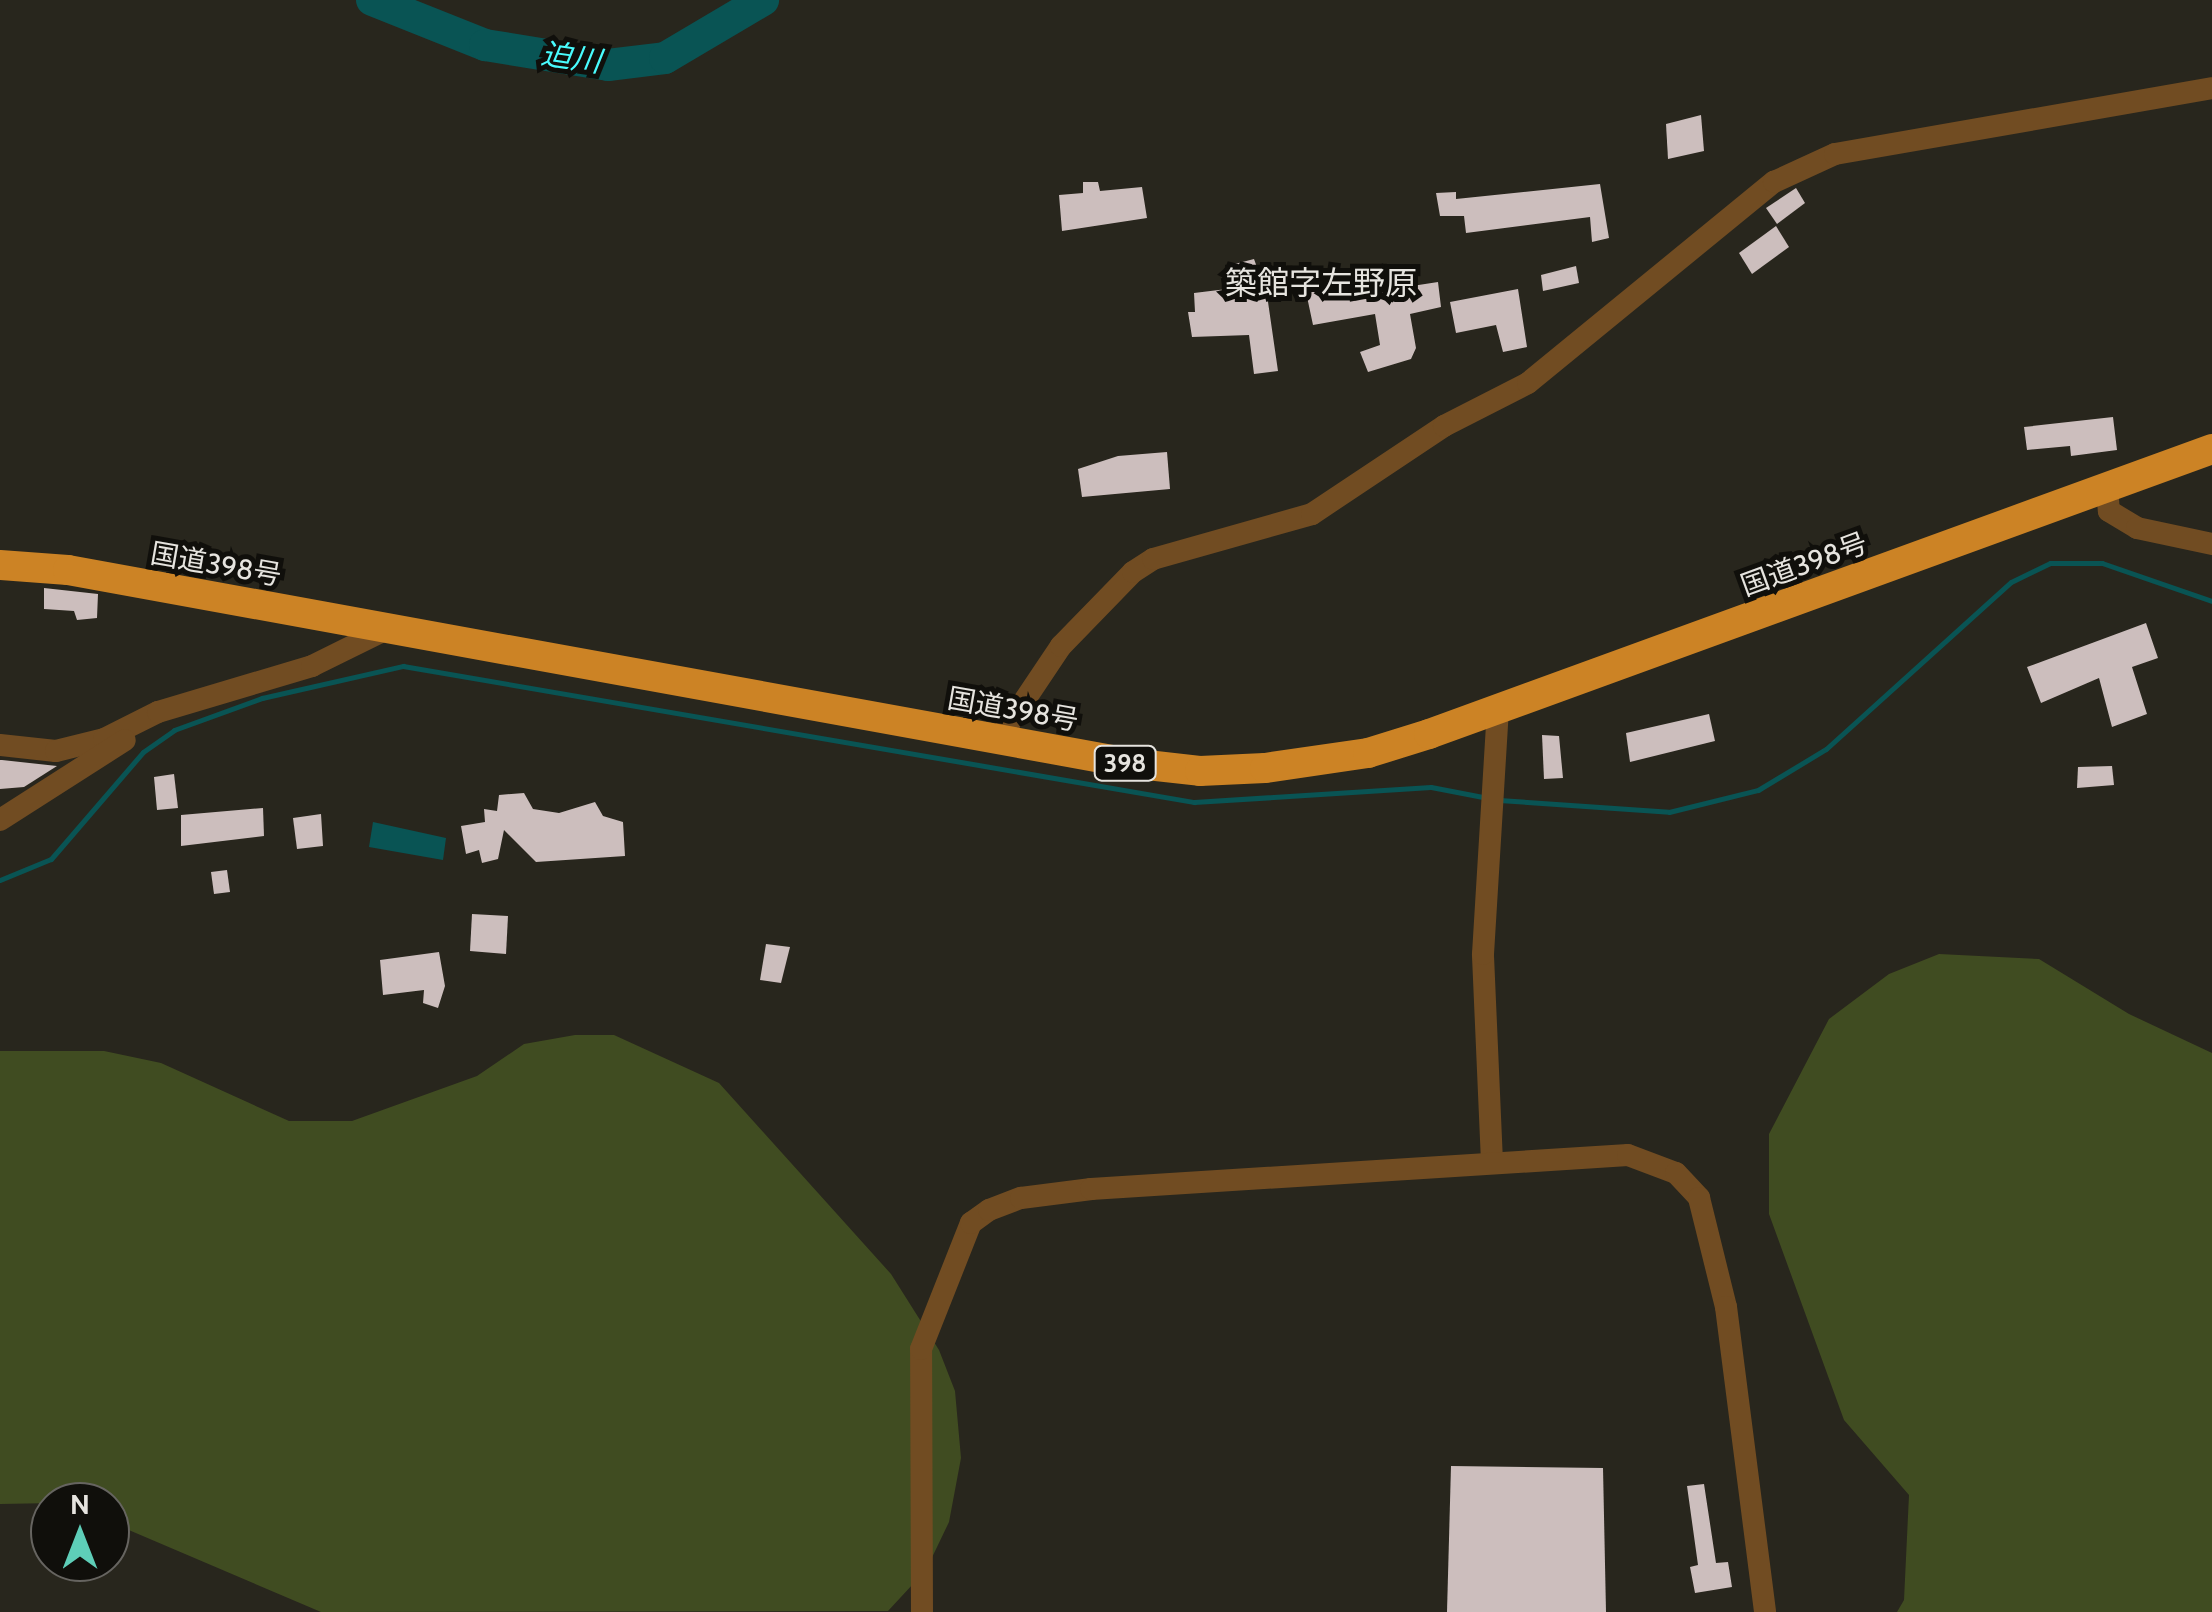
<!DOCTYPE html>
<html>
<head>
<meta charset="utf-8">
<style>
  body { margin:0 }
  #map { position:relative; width:2212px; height:1612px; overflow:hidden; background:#28261d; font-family:Cabin,"Noto Sans JP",sans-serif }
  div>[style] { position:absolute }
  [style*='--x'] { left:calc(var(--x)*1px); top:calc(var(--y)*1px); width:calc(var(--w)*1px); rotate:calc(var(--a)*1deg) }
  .green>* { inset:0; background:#404c21 }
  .water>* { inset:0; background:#095454 }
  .stream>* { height:5px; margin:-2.5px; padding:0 2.5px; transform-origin:2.5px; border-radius:2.5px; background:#095454 }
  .river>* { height:32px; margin:-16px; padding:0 16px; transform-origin:16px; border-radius:16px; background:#095454 }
  .building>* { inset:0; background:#ccbebd }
  .street>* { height:22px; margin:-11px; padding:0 11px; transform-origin:11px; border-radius:11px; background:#714c22 }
  .highway>* { height:30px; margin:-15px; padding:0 15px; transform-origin:15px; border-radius:15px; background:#cc8325 }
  span { translate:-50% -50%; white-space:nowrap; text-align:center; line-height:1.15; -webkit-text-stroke:10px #100f0b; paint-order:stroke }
  .shield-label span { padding:2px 8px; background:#100f0b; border:2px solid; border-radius:8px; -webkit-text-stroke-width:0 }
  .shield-label { font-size:25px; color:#e6e4df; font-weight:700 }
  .street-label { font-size:28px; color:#e6e4df }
  .water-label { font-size:30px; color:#49fcfe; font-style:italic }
  .quarter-label { font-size:32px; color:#e6e4df }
  .north { position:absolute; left:30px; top:1482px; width:100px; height:100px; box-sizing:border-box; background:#100f0b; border:2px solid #666460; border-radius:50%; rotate:0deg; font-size:28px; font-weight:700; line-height:40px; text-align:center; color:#e6e4df }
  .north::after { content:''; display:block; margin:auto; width:35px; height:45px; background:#5eceb8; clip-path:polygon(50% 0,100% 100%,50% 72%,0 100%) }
</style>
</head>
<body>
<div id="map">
  <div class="green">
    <div style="clip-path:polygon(1939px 954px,2039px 959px,2129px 1014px,2212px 1053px,2212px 1612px,1897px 1612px,1904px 1600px,1909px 1495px,1844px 1420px,1769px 1214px,1769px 1134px,1829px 1019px,1889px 974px)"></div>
    <div style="clip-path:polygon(575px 1035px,614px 1035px,719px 1083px,891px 1274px,939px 1350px,955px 1391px,961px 1458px,949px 1522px,926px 1570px,888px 1611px,321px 1612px,110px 1522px,110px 1502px,0 1504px,0 1051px,104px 1051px,161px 1063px,289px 1121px,352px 1121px,477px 1076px,524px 1044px)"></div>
  </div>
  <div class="water">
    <div style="clip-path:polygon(373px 822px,446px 838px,443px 860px,369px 847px)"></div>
  </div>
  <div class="stream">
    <div style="--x:1499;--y:800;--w:170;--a:4"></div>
    <div style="--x:1669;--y:812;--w:92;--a:-13.9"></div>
    <div style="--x:1758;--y:790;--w:79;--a:-31.1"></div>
    <div style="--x:1826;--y:749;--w:249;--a:-42.1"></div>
    <div style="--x:2011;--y:582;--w:43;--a:-26"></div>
    <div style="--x:2050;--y:563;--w:52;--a:0"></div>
    <div style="--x:2102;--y:563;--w:116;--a:19.1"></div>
    <div style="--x:0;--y:880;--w:55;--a:-22.4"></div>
    <div style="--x:51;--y:859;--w:141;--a:-49.3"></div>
    <div style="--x:143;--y:752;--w:38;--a:-35"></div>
    <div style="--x:174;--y:730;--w:94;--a:-20"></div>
    <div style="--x:262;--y:698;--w:145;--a:-12.8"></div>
    <div style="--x:403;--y:666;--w:803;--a:9.76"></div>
    <div style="--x:1194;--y:802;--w:237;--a:-3.6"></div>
    <div style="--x:1431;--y:787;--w:58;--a:10.9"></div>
  </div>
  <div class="river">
    <div style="--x:372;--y:0;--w:122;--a:21.7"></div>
    <div style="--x:485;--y:45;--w:125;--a:9.2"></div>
    <div style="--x:608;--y:65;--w:57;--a:-7"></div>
    <div style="--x:665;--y:58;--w:114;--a:-30.6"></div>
  </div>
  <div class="building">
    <div style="clip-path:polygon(1701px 115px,1704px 151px,1668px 159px,1666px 124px)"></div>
    <div style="clip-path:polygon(1083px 182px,1098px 182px,1100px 191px,1142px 187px,1147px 218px,1062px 231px,1059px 195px,1083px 193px)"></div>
    <div style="clip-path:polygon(1600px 184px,1609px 238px,1592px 242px,1590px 217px,1466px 233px,1464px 216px,1440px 216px,1436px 193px,1456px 192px,1456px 199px)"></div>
    <div style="clip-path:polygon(1796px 188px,1805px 203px,1777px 224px,1766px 208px)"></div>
    <div style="clip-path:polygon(1776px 226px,1789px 247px,1752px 274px,1739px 253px)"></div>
    <div style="clip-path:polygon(1254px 259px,1267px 295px,1278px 371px,1254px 374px,1249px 335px,1192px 337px,1188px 312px,1195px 312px,1194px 293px,1235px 288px,1227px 266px)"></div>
    <div style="clip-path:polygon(1576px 266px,1579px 283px,1543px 291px,1541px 275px)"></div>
    <div style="clip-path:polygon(1357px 280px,1360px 294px,1438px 282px,1441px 307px,1410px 314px,1416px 348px,1411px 359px,1368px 372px,1360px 352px,1380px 345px,1375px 314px,1313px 325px,1306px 292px)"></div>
    <div style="clip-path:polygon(1518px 289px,1527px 347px,1503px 352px,1496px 325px,1456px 333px,1450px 302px)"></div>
    <div style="clip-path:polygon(2113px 417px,2117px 450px,2071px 456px,2070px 446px,2027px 450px,2024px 427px)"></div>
    <div style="clip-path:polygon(1167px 452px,1170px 489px,1082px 497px,1078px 469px,1118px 456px)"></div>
    <div style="clip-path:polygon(44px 588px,98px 594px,97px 618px,77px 620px,74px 611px,44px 609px)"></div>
    <div style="clip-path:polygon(2146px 623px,2158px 658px,2132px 667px,2147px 714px,2112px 727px,2099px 678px,2041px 703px,2027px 667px)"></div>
    <div style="clip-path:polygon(1709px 714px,1715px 741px,1630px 762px,1626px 733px)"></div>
    <div style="clip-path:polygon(1542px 735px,1559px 736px,1563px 778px,1544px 779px)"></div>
    <div style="clip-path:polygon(0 760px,2px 760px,57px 766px,24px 787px,0 789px)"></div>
    <div style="clip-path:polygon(2112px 766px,2114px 785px,2077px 788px,2078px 767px)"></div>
    <div style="clip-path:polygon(174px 774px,178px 808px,157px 810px,154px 777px)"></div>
    <div style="clip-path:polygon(524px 793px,533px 809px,559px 813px,595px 802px,603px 816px,623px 822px,625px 856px,536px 862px,504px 830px,498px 859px,482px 863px,479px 850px,466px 854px,461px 826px,485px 822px,484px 809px,497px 811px,499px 795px)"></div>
    <div style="clip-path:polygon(263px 808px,264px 836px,181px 846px,181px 815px)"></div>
    <div style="clip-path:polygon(321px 814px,323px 846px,297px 849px,293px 818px)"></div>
    <div style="clip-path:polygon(227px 870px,230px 892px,214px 894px,211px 872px)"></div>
    <div style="clip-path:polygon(472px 914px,508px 916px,506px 954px,470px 951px)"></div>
    <div style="clip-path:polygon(766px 944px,790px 947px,781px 983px,760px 980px)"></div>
    <div style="clip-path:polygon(439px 952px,445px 986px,438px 1008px,423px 1003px,424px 990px,383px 995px,380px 960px)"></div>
    <div style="clip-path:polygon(1451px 1466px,1603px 1468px,1606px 1612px,1447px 1612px)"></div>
    <div style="clip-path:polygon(1704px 1484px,1716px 1563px,1728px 1562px,1732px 1587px,1695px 1593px,1690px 1567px,1698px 1565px,1687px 1486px)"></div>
  </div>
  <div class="street">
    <div style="--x:2107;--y:485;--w:26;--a:86"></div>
    <div style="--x:2109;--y:511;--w:33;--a:31"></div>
    <div style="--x:2137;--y:528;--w:77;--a:12"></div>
    <div style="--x:998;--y:740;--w:113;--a:-56.2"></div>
    <div style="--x:1061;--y:646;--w:103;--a:-45.8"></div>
    <div style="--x:1133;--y:572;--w:24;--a:-33"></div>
    <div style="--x:1153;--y:559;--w:165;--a:-15.8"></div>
    <div style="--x:1312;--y:514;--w:159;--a:-33.7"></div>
    <div style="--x:1444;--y:426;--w:94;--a:-27.1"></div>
    <div style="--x:1528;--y:383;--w:318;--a:-39.3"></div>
    <div style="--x:1774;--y:182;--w:67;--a:-24.7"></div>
    <div style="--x:1835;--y:154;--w:383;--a:-9.9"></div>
    <div style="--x:0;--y:745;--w:56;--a:6.1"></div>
    <div style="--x:56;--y:751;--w:49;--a:-14"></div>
    <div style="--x:104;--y:739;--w:60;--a:-26.6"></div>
    <div style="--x:158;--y:712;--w:161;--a:-16.6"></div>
    <div style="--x:312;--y:666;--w:86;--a:-26.3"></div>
    <div style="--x:0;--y:820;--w:148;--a:-32.6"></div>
    <div style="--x:1492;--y:1162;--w:208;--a:-92.5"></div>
    <div style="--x:1483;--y:954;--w:243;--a:-86.5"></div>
    <div style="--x:922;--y:1612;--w:263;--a:-90.2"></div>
    <div style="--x:921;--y:1349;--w:136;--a:-68.4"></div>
    <div style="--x:971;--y:1223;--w:22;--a:-36"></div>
    <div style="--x:989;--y:1210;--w:34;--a:-21"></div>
    <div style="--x:1021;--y:1198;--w:71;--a:-7.3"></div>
    <div style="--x:1091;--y:1189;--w:538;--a:-3.62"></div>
    <div style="--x:1628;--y:1155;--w:51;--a:20.6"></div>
    <div style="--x:1676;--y:1173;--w:34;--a:47"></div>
    <div style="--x:1699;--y:1198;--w:112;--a:76.1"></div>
    <div style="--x:1726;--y:1307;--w:307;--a:82.7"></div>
  </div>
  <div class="highway">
    <div style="--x:0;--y:565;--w:68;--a:4.2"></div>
    <div style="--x:68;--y:570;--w:1078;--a:10.31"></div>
    <div style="--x:1129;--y:763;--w:71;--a:6.4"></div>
    <div style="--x:1200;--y:771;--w:65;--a:-2.6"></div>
    <div style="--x:1265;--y:768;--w:104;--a:-8.3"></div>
    <div style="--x:1368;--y:753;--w:64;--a:-17.3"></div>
    <div style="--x:1429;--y:734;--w:833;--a:-20"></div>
  </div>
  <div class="shield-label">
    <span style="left:1125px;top:763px">398</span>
  </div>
  <div class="street-label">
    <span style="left:216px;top:564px;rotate:10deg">国道398号</span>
    <span style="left:1804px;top:564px;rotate:-20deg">国道398号</span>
    <span style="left:1013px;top:709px;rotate:10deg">国道398号</span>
  </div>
  <div class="water-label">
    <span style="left:571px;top:58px;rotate:8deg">迫川</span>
  </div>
  <div class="quarter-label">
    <span style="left:1321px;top:283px">築館字左野原</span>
  </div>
  <div class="north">N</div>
</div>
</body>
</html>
